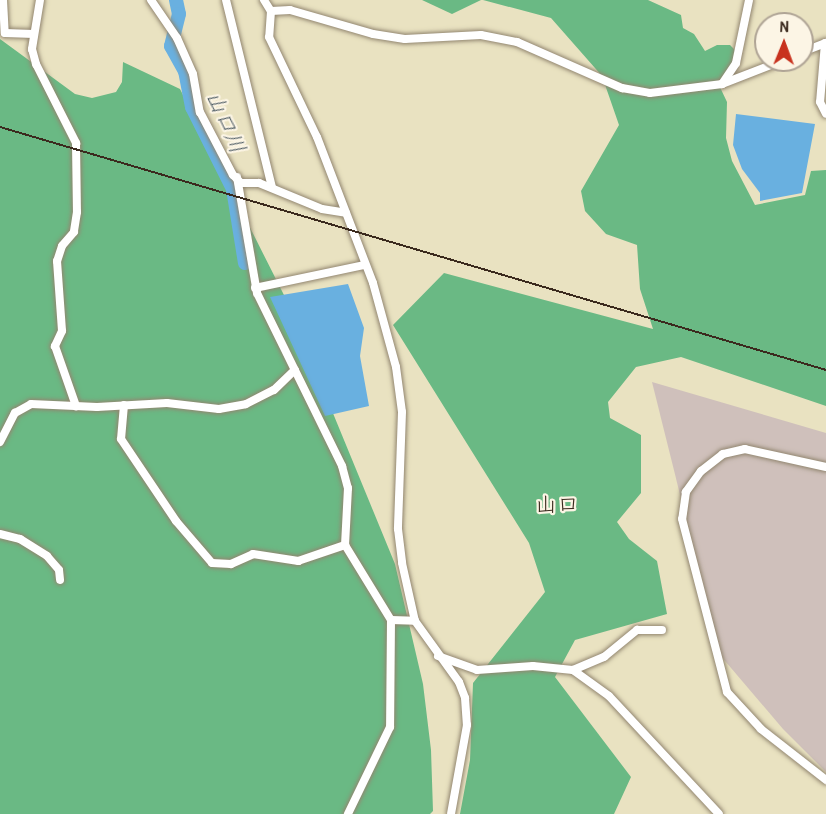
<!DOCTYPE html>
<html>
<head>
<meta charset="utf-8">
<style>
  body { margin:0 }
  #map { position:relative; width:826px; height:814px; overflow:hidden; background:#e9e2c1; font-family:"Patrick Hand","Klee One",sans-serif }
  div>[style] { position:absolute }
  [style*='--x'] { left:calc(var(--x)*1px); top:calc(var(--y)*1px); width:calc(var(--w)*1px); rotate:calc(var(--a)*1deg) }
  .industrial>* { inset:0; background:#cfc0bb }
  .forest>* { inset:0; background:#6ab984 }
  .water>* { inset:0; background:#69b0e0 }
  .river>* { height:14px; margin:-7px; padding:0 7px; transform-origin:7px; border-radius:7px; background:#69b0e0 }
  .roads { filter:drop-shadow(0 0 2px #928670) drop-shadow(0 0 2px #928670) }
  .minor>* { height:8px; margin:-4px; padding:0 4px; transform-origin:4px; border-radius:4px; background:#fff }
  .rail>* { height:2px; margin:-1px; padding:0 1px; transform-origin:1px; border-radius:1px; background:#3b2a1e }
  span { translate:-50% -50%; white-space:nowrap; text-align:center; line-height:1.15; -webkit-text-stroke:4.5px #fcf5e5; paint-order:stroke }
  .water-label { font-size:22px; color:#4b5962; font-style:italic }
  .neighbourhood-label { font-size:22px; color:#3b2a1e }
  .north { position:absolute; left:754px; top:12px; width:60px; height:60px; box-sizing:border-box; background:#fcf5e5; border:2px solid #afa495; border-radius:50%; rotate:1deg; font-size:16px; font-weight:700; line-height:24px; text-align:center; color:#3b2a1e }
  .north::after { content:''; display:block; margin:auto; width:21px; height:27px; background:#c8321e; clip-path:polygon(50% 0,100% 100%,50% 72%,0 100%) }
</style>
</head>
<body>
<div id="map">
  <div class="industrial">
    <div style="clip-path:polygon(652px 382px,826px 433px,826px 772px,783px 729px,720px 655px)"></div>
  </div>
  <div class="forest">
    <div style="clip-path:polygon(422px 0,481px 0,452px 14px)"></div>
    <div style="clip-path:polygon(483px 0,648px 0,681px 15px,683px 28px,694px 34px,705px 51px,717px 45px,730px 45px,736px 51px,734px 62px,718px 83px,727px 102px,726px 138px,732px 161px,755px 205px,805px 195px,811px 171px,826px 170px,826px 406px,681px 357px,636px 367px,608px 402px,610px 418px,641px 435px,641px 493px,617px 522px,629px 539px,657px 561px,667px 614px,575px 640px,555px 677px,631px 777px,614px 814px,460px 814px,470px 760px,473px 683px,545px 592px,529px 543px,393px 325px,444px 273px,653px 329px,640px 289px,637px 245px,606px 234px,585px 211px,581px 191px,619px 125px,602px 76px,551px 18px)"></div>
    <div style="clip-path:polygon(0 39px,75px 94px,92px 98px,116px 92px,122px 82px,123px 62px,180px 89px,286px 299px,395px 564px,423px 684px,431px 750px,433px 811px,430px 814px,0 814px)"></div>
  </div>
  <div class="water">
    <div style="clip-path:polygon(736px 114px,815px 124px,802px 193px,760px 201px,760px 193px,742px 169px,733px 145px)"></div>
    <div style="clip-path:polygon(348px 284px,364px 328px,360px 356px,369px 406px,325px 416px,270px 297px)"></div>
  </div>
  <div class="river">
    <div style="--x:176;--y:0;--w:14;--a:78"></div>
    <div style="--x:179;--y:14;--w:33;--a:104"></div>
    <div style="--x:171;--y:46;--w:29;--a:61"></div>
    <div style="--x:185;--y:71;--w:37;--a:79"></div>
    <div style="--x:192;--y:107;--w:92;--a:63.4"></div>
    <div style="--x:233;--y:189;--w:75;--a:80.8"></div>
  </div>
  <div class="roads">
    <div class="minor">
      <div style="--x:3;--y:0;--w:33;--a:87"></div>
      <div style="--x:5;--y:33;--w:29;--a:2"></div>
      <div style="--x:40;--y:0;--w:50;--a:99.3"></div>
      <div style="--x:32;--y:49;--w:16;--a:75"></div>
      <div style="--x:36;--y:64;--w:89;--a:63.1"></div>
      <div style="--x:76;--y:143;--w:69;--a:89.2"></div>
      <div style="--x:77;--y:212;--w:20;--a:99"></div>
      <div style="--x:74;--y:232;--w:18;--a:131"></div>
      <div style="--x:62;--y:246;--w:16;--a:108"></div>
      <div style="--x:57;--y:261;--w:70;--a:85.9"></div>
      <div style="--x:62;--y:331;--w:17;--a:115"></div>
      <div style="--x:55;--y:346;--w:64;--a:70.7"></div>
      <div style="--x:151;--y:0;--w:46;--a:55.6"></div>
      <div style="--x:177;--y:38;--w:39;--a:66"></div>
      <div style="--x:193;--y:74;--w:39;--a:80"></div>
      <div style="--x:200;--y:112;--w:71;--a:62.4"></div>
      <div style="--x:233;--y:175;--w:11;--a:45"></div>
      <div style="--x:241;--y:183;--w:18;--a:0"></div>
      <div style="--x:259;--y:183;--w:68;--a:22.4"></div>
      <div style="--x:322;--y:209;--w:24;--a:9"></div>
      <div style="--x:226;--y:0;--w:193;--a:76.2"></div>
      <div style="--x:264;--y:0;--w:13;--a:58"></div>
      <div style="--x:271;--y:11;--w:26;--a:94"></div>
      <div style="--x:269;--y:37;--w:111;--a:64.4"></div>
      <div style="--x:317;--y:137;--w:156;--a:69"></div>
      <div style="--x:373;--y:283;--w:87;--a:74.7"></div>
      <div style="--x:396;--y:367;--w:45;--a:82.4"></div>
      <div style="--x:402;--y:412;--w:117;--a:92"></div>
      <div style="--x:398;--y:529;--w:34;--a:83"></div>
      <div style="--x:402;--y:563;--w:59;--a:77.4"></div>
      <div style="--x:415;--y:621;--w:75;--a:54.2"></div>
      <div style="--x:459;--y:682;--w:17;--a:69"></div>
      <div style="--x:465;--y:698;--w:27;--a:86"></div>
      <div style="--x:467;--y:725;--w:90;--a:100.2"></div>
      <div style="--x:271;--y:11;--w:19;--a:-3"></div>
      <div style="--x:290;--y:10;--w:86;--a:16.1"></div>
      <div style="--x:373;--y:34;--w:32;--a:9"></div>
      <div style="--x:405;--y:39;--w:76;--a:-3"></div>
      <div style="--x:481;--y:35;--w:37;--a:11"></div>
      <div style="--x:517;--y:42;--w:115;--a:23.7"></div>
      <div style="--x:622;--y:88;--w:28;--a:10"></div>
      <div style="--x:650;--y:93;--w:73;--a:-7.1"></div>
      <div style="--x:722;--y:84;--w:66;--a:-21.2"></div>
      <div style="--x:825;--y:43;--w:59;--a:94.8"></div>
      <div style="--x:820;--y:102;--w:13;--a:63"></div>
      <div style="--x:802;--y:52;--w:26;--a:-21"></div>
      <div style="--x:722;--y:84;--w:25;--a:-56"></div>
      <div style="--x:736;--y:63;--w:64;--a:-78.3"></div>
      <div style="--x:237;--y:177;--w:118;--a:80.2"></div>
      <div style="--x:257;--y:293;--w:193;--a:63.8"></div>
      <div style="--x:342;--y:466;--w:23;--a:75"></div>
      <div style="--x:348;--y:488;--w:57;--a:93"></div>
      <div style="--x:345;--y:545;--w:88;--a:58.5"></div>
      <div style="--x:391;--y:620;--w:107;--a:90.5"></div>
      <div style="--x:390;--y:727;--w:97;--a:115.8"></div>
      <div style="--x:255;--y:288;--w:111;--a:-11.9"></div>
      <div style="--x:124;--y:405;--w:34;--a:95"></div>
      <div style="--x:121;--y:439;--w:99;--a:56.1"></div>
      <div style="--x:176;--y:521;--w:55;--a:49.4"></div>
      <div style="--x:212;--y:563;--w:19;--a:3"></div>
      <div style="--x:231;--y:564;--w:24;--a:-24"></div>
      <div style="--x:253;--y:554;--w:46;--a:8.8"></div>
      <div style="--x:298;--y:561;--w:50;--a:-18.8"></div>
      <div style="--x:0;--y:442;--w:33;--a:-63"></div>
      <div style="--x:15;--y:413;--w:18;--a:-29"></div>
      <div style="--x:31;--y:404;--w:66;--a:2.6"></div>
      <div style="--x:97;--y:407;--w:70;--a:-3.3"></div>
      <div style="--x:167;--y:403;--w:52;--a:6.6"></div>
      <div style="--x:219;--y:409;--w:27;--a:-10"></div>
      <div style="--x:246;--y:404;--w:31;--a:-27"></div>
      <div style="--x:274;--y:390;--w:29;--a:-44"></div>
      <div style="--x:826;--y:467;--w:83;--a:-167.5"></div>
      <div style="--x:745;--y:449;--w:23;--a:167"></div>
      <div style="--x:723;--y:454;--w:28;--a:142"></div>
      <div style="--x:701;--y:471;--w:26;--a:126"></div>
      <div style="--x:686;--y:492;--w:27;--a:98"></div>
      <div style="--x:682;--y:519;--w:179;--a:75.4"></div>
      <div style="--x:727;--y:692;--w:50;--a:47.4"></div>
      <div style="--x:761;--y:729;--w:83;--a:38.1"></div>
      <div style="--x:0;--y:534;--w:21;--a:14"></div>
      <div style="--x:20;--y:539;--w:32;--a:32"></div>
      <div style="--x:47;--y:556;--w:18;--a:49"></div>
      <div style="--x:59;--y:570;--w:10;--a:84"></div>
      <div style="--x:391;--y:620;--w:24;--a:2"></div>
      <div style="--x:438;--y:656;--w:41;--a:19.7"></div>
      <div style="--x:477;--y:670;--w:56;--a:-4.1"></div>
      <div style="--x:533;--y:666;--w:40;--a:5.7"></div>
      <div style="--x:573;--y:670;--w:44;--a:35.8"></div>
      <div style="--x:609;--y:696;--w:161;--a:47"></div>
      <div style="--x:573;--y:670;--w:34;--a:-23"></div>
      <div style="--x:604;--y:657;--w:43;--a:-39.3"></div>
      <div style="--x:637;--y:630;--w:25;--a:0"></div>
    </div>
  </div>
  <div class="rail">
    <div style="--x:0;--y:127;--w:861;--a:16.39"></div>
  </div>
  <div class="water-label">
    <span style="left:226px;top:122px;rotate:66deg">山口川</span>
  </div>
  <div class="neighbourhood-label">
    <span style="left:557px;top:505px">山口</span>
  </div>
  <div class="north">N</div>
</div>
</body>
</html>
